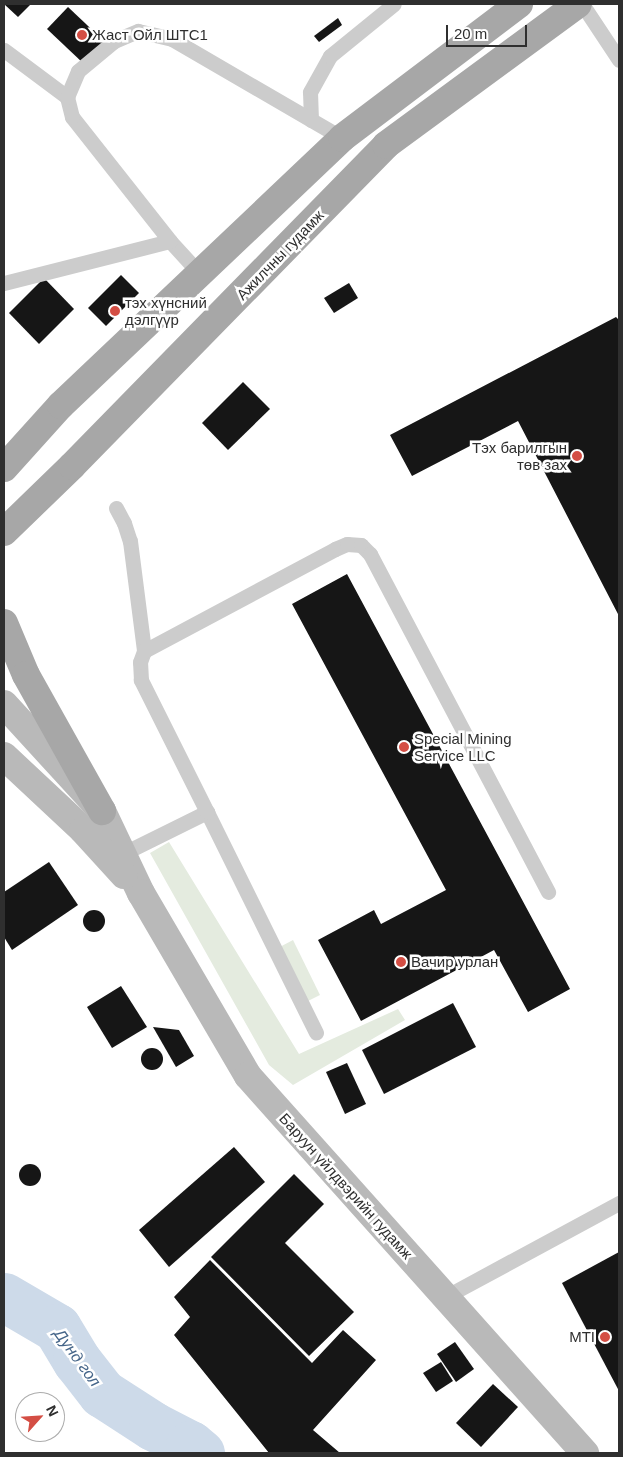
<!DOCTYPE html>
<html>
<head>
<meta charset="utf-8">
<style>
  body { margin:0 }
  #map { position:relative; width:623px; height:1457px; overflow:hidden; background:#fff; font-family:Arial,sans-serif }
  div>[style] { position:absolute }
  [style*='--x'] { left:calc(var(--x)*1px); top:calc(var(--y)*1px); width:calc(var(--w)*1px); rotate:calc(var(--a)*1deg) }
  .green>* { inset:0; background:#e4ebdf }
  .river>* { height:49px; margin:-24.5px; padding:0 24.5px; transform-origin:24.5px; border-radius:24.5px; background:#cddae9 }
  .building>* { inset:0; background:#161616 }
  .round { border-radius:50% }
  .lane>* { height:15px; margin:-7.5px; padding:0 7.5px; transform-origin:7.5px; border-radius:7.5px; background:#ccc }
  .secondary>* { height:28px; margin:-14px; padding:0 14px; transform-origin:14px; border-radius:14px; background:#b9b9b9 }
  .primary>* { height:28px; margin:-14px; padding:0 14px; transform-origin:14px; border-radius:14px; background:#a7a7a7 }
  .dots>* { width:14px; height:14px; translate:-50% -50%; box-sizing:border-box; border:2px solid #fff; border-radius:50% }
  span { translate:-50% -50%; white-space:nowrap; text-align:center; line-height:1.15; -webkit-text-stroke:5px #fff; paint-order:stroke }
  .poi-label { font-size:15px; color:#2f2f2f }
  .left { translate:0 -50%; text-align:left }
  .right { translate:-100% -50%; text-align:right }
  .street-label { font-size:15px; color:#2f2f2f }
  .water-label { font-size:16px; color:#456589; font-style:italic }
  .frame { position:absolute; inset:0; border:5px solid #2f2f2f; pointer-events:none }
  .north { position:absolute; left:15px; top:1392px; width:50px; height:50px; box-sizing:border-box; background:#fff; border:1px solid #acacac; border-radius:50%; rotate:64deg; font-size:14px; font-weight:700; line-height:20px; text-align:center; color:#2f2f2f }
  .north::after { content:''; display:block; margin:auto; width:18px; height:22px; background:#d44e44; clip-path:polygon(50% 0,100% 100%,50% 72%,0 100%) }
  .scale { position:absolute; left:446px; top:25px; width:81px; height:22px; box-sizing:border-box; border:2px solid #2f2f2f; border-top:0; padding-left:6px; font-size:15px; line-height:18px; white-space:nowrap; color:#2f2f2f; -webkit-text-stroke:4px #fff; paint-order:stroke }
</style>
</head>
<body>
<div id="map">
  <div class="green">
    <div style="clip-path:polygon(169px 842px,299px 1054px,398px 1009px,405px 1020px,293px 1085px,269px 1065px,150px 853px)"></div>
    <div style="clip-path:polygon(293px 940px,320px 995px,304px 1003px,276px 949px)"></div>
  </div>
  <div class="river">
    <div style="--x:4;--y:1297;--w:61;--a:30.3"></div>
    <div style="--x:57;--y:1328;--w:39;--a:59"></div>
    <div style="--x:77;--y:1361;--w:41;--a:52"></div>
    <div style="--x:102;--y:1393;--w:61;--a:32.9"></div>
    <div style="--x:153;--y:1426;--w:42;--a:27.2"></div>
    <div style="--x:190;--y:1445;--w:13;--a:39"></div>
  </div>
  <div class="building">
    <div style="clip-path:polygon(4px 4px,31px 4px,18px 17px)"></div>
    <div style="clip-path:polygon(68px 7px,105px 42px,84px 64px,47px 29px)"></div>
    <div style="clip-path:polygon(338px 18px,342px 25px,319px 42px,314px 36px)"></div>
    <div style="clip-path:polygon(121px 275px,139px 293px,106px 326px,88px 308px)"></div>
    <div style="clip-path:polygon(44px 278px,74px 309px,39px 344px,9px 313px)"></div>
    <div style="clip-path:polygon(349px 283px,358px 298px,334px 313px,324px 298px)"></div>
    <div style="clip-path:polygon(616px 317px,619px 320px,619px 616px,518px 421px,412px 476px,390px 435px)"></div>
    <div style="clip-path:polygon(243px 382px,270px 409px,228px 450px,202px 423px)"></div>
    <div style="clip-path:polygon(347px 574px,570px 989px,528px 1012px,494px 950px,361px 1021px,318px 940px,374px 910px,381px 924px,446px 890px,292px 604px)"></div>
    <div style="clip-path:polygon(49px 862px,78px 905px,12px 950px,4px 937px,4px 892px)"></div>
    <div class="round" style="left:83px;top:910px;width:22px;height:22px"></div>
    <div style="clip-path:polygon(121px 986px,147px 1027px,112px 1048px,87px 1007px)"></div>
    <div style="clip-path:polygon(453px 1003px,476px 1047px,384px 1094px,362px 1050px)"></div>
    <div style="clip-path:polygon(153px 1027px,179px 1030px,194px 1056px,176px 1067px)"></div>
    <div class="round" style="left:141px;top:1048px;width:22px;height:22px"></div>
    <div style="clip-path:polygon(347px 1063px,366px 1104px,345px 1114px,326px 1072px)"></div>
    <div style="clip-path:polygon(234px 1147px,265px 1182px,169px 1267px,139px 1230px)"></div>
    <div class="round" style="left:19px;top:1164px;width:22px;height:22px"></div>
    <div style="clip-path:polygon(294px 1174px,324px 1204px,285px 1243px,354px 1312px,309px 1356px,211px 1257px)"></div>
    <div style="clip-path:polygon(619px 1252px,619px 1391px,562px 1283px)"></div>
    <div style="clip-path:polygon(210px 1260px,312px 1363px,343px 1330px,376px 1360px,313px 1430px,340px 1453px,269px 1453px,174px 1335px,190px 1317px,174px 1297px)"></div>
    <div style="clip-path:polygon(455px 1342px,474px 1369px,456px 1382px,437px 1354px)"></div>
    <div style="clip-path:polygon(441px 1362px,453px 1381px,436px 1392px,423px 1373px)"></div>
    <div style="clip-path:polygon(493px 1384px,518px 1407px,481px 1447px,456px 1423px)"></div>
  </div>
  <div class="lane">
    <div style="--x:582;--y:4;--w:67;--a:56.5"></div>
    <div style="--x:4;--y:50;--w:79;--a:36.7"></div>
    <div style="--x:311;--y:120;--w:28;--a:-92"></div>
    <div style="--x:310;--y:92;--w:41;--a:-60.9"></div>
    <div style="--x:330;--y:56;--w:82;--a:-39.1"></div>
    <div style="--x:200;--y:274;--w:45;--a:-132.3"></div>
    <div style="--x:170;--y:241;--w:158;--a:-128.3"></div>
    <div style="--x:72;--y:117;--w:21;--a:-104"></div>
    <div style="--x:67;--y:97;--w:28;--a:-67"></div>
    <div style="--x:78;--y:71;--w:47;--a:-39.8"></div>
    <div style="--x:114;--y:41;--w:26;--a:-23"></div>
    <div style="--x:138;--y:31;--w:35;--a:13"></div>
    <div style="--x:172;--y:39;--w:197;--a:30.2"></div>
    <div style="--x:4;--y:283;--w:171;--a:-14.2"></div>
    <div style="--x:116;--y:508;--w:17;--a:62"></div>
    <div style="--x:124;--y:523;--w:19;--a:72"></div>
    <div style="--x:130;--y:541;--w:111;--a:82.7"></div>
    <div style="--x:207;--y:812;--w:246;--a:63.7"></div>
    <div style="--x:124;--y:853;--w:93;--a:-26.3"></div>
    <div style="--x:207;--y:812;--w:148;--a:-116.6"></div>
    <div style="--x:141;--y:680;--w:18;--a:-93"></div>
    <div style="--x:140;--y:662;--w:12;--a:-70"></div>
    <div style="--x:144;--y:651;--w:217;--a:-28.1"></div>
    <div style="--x:335;--y:549;--w:13;--a:-23"></div>
    <div style="--x:347;--y:544;--w:14;--a:4"></div>
    <div style="--x:361;--y:545;--w:13;--a:45"></div>
    <div style="--x:370;--y:554;--w:382;--a:62.2"></div>
    <div style="--x:445;--y:1297;--w:198;--a:-28.4"></div>
  </div>
  <div class="secondary">
    <div style="--x:4;--y:704;--w:145;--a:47.5"></div>
    <div style="--x:102;--y:811;--w:91;--a:64.6"></div>
    <div style="--x:141;--y:893;--w:212;--a:59.7"></div>
    <div style="--x:248;--y:1076;--w:506;--a:48.21"></div>
    <div style="--x:4;--y:756;--w:108;--a:43.1"></div>
    <div style="--x:83;--y:830;--w:61;--a:47.7"></div>
  </div>
  <div class="primary">
    <div style="--x:4;--y:468;--w:85;--a:-47.9"></div>
    <div style="--x:61;--y:405;--w:388;--a:-43.5"></div>
    <div style="--x:342;--y:138;--w:222;--a:-37.1"></div>
    <div style="--x:4;--y:532;--w:95;--a:-44.1"></div>
    <div style="--x:72;--y:466;--w:449;--a:-45.6"></div>
    <div style="--x:386;--y:145;--w:238;--a:-36.3"></div>
    <div style="--x:4;--y:623;--w:56;--a:67.1"></div>
    <div style="--x:26;--y:675;--w:156;--a:60.8"></div>
  </div>
  <div class="dots">
    <div style="left:82px;top:35px;background:#d44e44"></div>
    <div style="left:115px;top:311px;background:#d44e44"></div>
    <div style="left:577px;top:456px;background:#d44e44"></div>
    <div style="left:404px;top:747px;background:#d44e44"></div>
    <div style="left:401px;top:962px;background:#d44e44"></div>
    <div style="left:605px;top:1337px;background:#d44e44"></div>
  </div>
  <div class="poi-label">
    <span class="left" style="left:92px;top:35px">Жаст Ойл ШТС1</span>
    <span class="left" style="left:125px;top:311px">тэх хүнсний<br>дэлгүүр</span>
    <span class="right" style="left:567px;top:456px">Тэх барилгын<br>төв зах</span>
    <span class="left" style="left:414px;top:747px">Special Mining<br>Service LLC</span>
    <span class="left" style="left:411px;top:962px">Вачир урлан</span>
    <span class="right" style="left:595px;top:1337px">MTI</span>
  </div>
  <div class="street-label">
    <span style="left:280px;top:255px;rotate:-46deg">Ажилчны гудамж</span>
    <span style="left:346px;top:1186px;rotate:48deg">Баруун үйлдвэрийн гудамж</span>
  </div>
  <div class="water-label">
    <span style="left:77px;top:1358px;rotate:54deg">Дунд гол</span>
  </div>
  <div class="frame"></div>
  <div class="north">N</div>
  <div class="scale">20 m</div>
</div>
</body>
</html>
